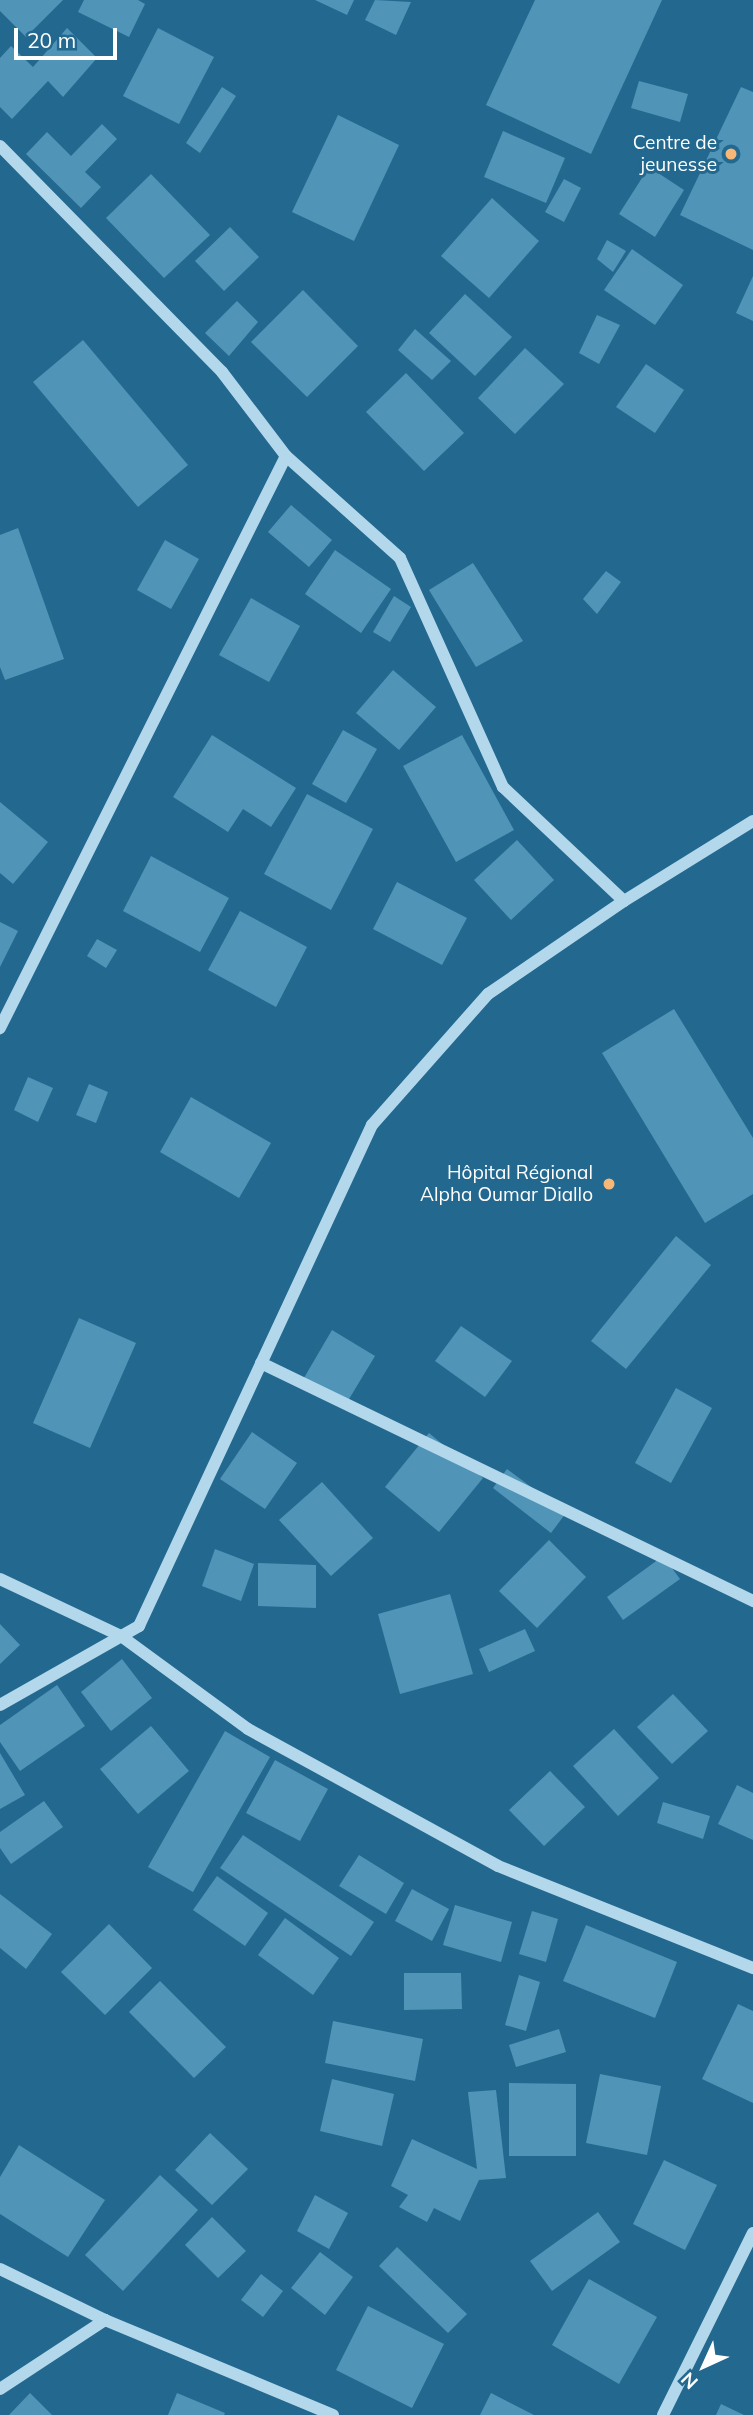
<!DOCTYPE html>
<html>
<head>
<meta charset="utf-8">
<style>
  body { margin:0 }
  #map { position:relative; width:753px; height:2415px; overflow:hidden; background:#23688f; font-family:Mulish,sans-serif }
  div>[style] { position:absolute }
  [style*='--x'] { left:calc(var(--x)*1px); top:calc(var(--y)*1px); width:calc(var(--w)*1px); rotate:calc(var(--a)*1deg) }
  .building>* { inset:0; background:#5094b8 }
  .minor>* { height:12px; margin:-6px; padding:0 6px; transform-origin:6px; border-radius:6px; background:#b3d8ec }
  .dots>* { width:19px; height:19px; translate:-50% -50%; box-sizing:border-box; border:4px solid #23688f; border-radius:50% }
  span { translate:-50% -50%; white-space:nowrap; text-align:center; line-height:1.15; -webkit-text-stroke:6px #23688f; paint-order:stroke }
  .poi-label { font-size:19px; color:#fff }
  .right { translate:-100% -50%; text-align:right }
  .north { position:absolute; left:669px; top:2331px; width:70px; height:70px; -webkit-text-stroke:5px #23688f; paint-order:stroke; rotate:225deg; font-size:19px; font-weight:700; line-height:28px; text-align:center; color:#fff }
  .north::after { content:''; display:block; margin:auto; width:24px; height:32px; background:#fff; clip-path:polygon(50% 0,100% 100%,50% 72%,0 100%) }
  .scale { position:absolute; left:14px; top:28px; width:103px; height:32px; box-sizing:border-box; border:4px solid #fff; border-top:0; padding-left:9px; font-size:21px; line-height:24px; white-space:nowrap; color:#fff; -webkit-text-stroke:5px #23688f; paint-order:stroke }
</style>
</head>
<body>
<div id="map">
  <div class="building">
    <div style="clip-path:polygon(0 0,63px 0,26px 37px,0 11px)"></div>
    <div style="clip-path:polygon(84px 0,138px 0,145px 4px,129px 37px,78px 12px)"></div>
    <div style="clip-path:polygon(315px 0,354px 0,347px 15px)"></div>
    <div style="clip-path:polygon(375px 0,411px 2px,396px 35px,365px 20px)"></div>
    <div style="clip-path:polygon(535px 0,662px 0,591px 154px,486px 105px)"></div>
    <div style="clip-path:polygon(67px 28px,97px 58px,63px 97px,48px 81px,12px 119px,0 107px,0 58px,11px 46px,33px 67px)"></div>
    <div style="clip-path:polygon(158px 28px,214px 57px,179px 124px,123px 96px)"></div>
    <div style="clip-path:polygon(639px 81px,688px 94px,680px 122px,631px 108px)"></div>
    <div style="clip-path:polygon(222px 87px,236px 96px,200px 153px,186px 143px)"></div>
    <div style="clip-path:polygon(741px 87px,753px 92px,753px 250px,680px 215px)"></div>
    <div style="clip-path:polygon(338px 115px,399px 145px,354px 241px,292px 212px)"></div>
    <div style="clip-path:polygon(102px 124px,117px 139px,85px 172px,101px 187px,81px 208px,26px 154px,47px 132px,71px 156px)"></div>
    <div style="clip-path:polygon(503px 131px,565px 158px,546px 203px,484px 177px)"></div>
    <div style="clip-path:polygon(649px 167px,684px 190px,655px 237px,619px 214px)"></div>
    <div style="clip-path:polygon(151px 174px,210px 235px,164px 278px,106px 218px)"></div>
    <div style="clip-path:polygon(564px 179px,581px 188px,564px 222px,545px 212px)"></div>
    <div style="clip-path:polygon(492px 198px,539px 241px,489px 298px,441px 256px)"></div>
    <div style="clip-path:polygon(230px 227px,259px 257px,224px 291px,195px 261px)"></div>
    <div style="clip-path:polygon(607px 240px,626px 251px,613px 272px,597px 259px)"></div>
    <div style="clip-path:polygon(632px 249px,683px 285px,655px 325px,604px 290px)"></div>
    <div style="clip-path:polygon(753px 276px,753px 321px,736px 313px)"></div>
    <div style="clip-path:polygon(303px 290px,358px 346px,307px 397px,251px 342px)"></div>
    <div style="clip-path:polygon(465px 294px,512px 337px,475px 376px,429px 333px)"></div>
    <div style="clip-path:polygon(237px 301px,258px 322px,229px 356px,205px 333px)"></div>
    <div style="clip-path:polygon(597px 315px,620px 325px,599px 364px,579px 353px)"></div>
    <div style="clip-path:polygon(415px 329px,451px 361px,432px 380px,398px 350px)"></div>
    <div style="clip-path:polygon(83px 340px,188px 465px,138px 507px,33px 382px)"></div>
    <div style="clip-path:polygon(525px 348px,564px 384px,515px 434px,478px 398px)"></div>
    <div style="clip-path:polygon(646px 364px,684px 390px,655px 433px,616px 407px)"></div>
    <div style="clip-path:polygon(406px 373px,464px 433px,424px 471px,366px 412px)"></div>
    <div style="clip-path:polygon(291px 505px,332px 540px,309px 567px,268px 532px)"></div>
    <div style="clip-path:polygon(18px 528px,64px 659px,5px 680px,0 667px,0 535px)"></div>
    <div style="clip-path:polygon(165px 540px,199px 559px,171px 609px,137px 590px)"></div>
    <div style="clip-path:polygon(335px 550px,391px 589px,361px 633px,305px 594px)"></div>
    <div style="clip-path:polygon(473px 563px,523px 641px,476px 667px,429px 590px)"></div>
    <div style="clip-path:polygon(606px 571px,621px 582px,597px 614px,583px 599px)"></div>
    <div style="clip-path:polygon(394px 596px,411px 607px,390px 642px,373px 632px)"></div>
    <div style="clip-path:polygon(251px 598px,300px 626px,269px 682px,219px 655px)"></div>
    <div style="clip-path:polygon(393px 670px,436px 707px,399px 750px,356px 713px)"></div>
    <div style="clip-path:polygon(343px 730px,377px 749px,346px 803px,312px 784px)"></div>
    <div style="clip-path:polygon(212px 735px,296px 788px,271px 827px,243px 809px,228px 832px,173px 797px)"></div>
    <div style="clip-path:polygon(462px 735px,514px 830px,456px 862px,403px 766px)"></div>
    <div style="clip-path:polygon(307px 794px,373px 829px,331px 910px,264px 874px)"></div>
    <div style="clip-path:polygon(0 802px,48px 842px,13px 884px,0 873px)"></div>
    <div style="clip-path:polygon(517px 840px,554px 880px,511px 920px,474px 880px)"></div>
    <div style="clip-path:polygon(151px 856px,229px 898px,200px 952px,123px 911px)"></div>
    <div style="clip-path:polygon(397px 882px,467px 918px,442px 965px,373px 929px)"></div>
    <div style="clip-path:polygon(240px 911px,307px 947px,276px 1007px,208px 970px)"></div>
    <div style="clip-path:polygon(0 922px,18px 931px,0 967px)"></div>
    <div style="clip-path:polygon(97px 939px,117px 950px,106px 968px,87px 956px)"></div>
    <div style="clip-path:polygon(674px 1009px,753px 1138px,753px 1194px,705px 1223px,602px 1053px)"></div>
    <div style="clip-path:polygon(28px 1077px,53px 1088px,38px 1122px,14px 1110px)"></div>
    <div style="clip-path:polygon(89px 1084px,108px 1092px,96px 1123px,76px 1115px)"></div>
    <div style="clip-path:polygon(191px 1097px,271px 1143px,239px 1198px,160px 1152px)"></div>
    <div style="clip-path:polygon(676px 1236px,711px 1265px,626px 1369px,591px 1341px)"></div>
    <div style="clip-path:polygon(79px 1318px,136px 1343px,90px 1448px,33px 1423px)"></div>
    <div style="clip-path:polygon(461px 1326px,512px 1361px,485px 1397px,435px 1361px)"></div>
    <div style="clip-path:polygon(332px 1330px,375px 1356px,343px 1409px,301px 1383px)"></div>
    <div style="clip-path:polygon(676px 1388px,712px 1408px,671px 1483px,635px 1463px)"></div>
    <div style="clip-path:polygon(252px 1432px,297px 1463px,265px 1509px,220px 1479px)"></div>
    <div style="clip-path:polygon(429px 1433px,483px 1478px,439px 1532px,385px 1487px)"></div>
    <div style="clip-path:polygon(507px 1469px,566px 1513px,551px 1533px,493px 1488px)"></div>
    <div style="clip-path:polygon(322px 1482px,373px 1538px,331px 1576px,279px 1520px)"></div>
    <div style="clip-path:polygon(549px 1540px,586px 1577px,537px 1628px,499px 1591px)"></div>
    <div style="clip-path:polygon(215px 1549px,254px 1564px,241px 1601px,202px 1586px)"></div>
    <div style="clip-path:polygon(663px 1556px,680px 1579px,623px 1620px,607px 1597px)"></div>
    <div style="clip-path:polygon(258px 1563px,316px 1565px,316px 1608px,258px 1606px)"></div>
    <div style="clip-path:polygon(450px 1594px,473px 1674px,400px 1694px,378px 1614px)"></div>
    <div style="clip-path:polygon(0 1624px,20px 1645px,0 1664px)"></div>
    <div style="clip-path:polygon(525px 1629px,535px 1651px,489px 1672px,479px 1649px)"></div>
    <div style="clip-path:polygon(122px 1659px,152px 1698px,111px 1731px,81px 1692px)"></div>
    <div style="clip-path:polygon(57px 1685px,85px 1726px,20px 1771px,0 1742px,0 1725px)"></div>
    <div style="clip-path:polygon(673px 1694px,708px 1731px,672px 1764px,637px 1727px)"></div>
    <div style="clip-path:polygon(151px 1726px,189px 1771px,138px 1814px,100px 1769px)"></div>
    <div style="clip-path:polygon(614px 1729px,659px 1778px,618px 1816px,573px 1766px)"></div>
    <div style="clip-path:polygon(225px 1731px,270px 1757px,193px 1892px,148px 1867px)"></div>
    <div style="clip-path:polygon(0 1753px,25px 1795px,0 1809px)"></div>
    <div style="clip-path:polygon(275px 1760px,328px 1789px,300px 1841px,246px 1813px)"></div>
    <div style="clip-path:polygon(550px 1771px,585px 1807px,544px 1846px,509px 1810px)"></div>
    <div style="clip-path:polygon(737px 1785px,753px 1793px,753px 1840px,718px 1824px)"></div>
    <div style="clip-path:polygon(44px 1801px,63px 1827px,11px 1864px,0 1848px,0 1832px)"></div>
    <div style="clip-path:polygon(663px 1802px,710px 1816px,703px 1839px,657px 1823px)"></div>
    <div style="clip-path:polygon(243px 1835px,374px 1922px,351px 1956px,220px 1868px)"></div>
    <div style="clip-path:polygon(359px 1855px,404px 1883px,386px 1914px,339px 1886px)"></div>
    <div style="clip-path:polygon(217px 1876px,268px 1913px,245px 1946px,193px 1910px)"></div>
    <div style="clip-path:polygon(412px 1889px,449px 1909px,432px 1941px,395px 1921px)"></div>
    <div style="clip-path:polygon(0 1894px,52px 1934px,26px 1969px,0 1948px)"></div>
    <div style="clip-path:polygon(455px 1905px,512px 1922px,501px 1962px,443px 1945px)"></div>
    <div style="clip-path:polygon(532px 1911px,558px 1919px,546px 1962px,519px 1954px)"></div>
    <div style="clip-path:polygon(285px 1918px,339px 1958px,313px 1995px,258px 1955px)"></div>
    <div style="clip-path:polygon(109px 1924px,152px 1968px,105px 2015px,61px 1972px)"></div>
    <div style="clip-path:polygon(586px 1925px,677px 1962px,655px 2018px,563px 1981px)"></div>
    <div style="clip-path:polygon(404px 1973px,461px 1973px,462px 2009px,404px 2010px)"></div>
    <div style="clip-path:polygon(519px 1975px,540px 1982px,526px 2031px,505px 2025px)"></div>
    <div style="clip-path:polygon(160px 1981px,226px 2047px,194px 2078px,129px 2012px)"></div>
    <div style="clip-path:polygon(738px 2004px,753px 2011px,753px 2103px,702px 2079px)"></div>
    <div style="clip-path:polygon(333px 2021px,423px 2039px,415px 2081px,325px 2063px)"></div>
    <div style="clip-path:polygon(559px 2029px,566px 2052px,516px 2067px,509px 2045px)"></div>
    <div style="clip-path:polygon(600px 2074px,661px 2086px,647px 2155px,586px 2143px)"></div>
    <div style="clip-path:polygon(332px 2079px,394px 2094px,382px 2146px,320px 2131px)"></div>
    <div style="clip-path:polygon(509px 2083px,576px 2084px,576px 2156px,509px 2156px)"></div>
    <div style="clip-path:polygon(496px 2090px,506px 2178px,479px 2180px,460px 2221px,434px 2208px,427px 2222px,399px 2207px,408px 2195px,391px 2186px,412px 2139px,477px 2169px,468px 2092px)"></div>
    <div style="clip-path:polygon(210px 2133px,248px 2169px,212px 2205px,175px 2170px)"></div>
    <div style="clip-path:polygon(19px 2145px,105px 2200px,68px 2257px,0 2214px,0 2177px)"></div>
    <div style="clip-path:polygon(664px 2160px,717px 2185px,685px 2250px,633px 2224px)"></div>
    <div style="clip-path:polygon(160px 2175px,198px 2210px,123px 2291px,85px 2255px)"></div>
    <div style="clip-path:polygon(315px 2195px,348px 2213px,329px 2249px,297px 2231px)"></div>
    <div style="clip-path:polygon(598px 2212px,620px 2242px,552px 2291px,530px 2261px)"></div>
    <div style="clip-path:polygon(212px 2217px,246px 2251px,218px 2278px,185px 2245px)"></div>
    <div style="clip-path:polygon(397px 2247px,467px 2314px,448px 2333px,379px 2266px)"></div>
    <div style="clip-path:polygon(320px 2252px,353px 2277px,325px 2315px,291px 2288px)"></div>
    <div style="clip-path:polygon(261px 2274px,283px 2291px,263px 2317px,241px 2300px)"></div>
    <div style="clip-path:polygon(589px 2279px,657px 2317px,619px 2384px,552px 2345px)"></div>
    <div style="clip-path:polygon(368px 2306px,444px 2344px,412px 2408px,336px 2370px)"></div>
    <div style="clip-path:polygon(30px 2393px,52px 2415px,9px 2415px)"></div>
    <div style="clip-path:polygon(177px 2393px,225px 2413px,224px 2415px,168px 2415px)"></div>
    <div style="clip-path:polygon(491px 2393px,534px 2415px,480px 2415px)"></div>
    <div style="clip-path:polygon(721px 2404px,744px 2415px,716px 2415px)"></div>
  </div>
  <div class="minor">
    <div style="--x:0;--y:146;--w:317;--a:45.5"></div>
    <div style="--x:222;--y:372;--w:106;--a:52.7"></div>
    <div style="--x:286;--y:456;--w:640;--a:116.57"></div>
    <div style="--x:286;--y:456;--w:153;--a:41.8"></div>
    <div style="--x:400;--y:558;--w:251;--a:65.8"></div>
    <div style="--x:503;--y:787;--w:166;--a:43.3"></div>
    <div style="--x:261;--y:1363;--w:547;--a:25.81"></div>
    <div style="--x:0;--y:1579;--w:134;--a:25.2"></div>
    <div style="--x:121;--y:1636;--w:157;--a:36.2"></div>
    <div style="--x:248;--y:1729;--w:285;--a:28.7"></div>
    <div style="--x:498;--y:1866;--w:275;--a:21.8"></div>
    <div style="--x:0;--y:1705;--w:160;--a:-29.6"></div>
    <div style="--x:139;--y:1626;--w:553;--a:-65.06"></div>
    <div style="--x:372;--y:1125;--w:175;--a:-48.5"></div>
    <div style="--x:488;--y:994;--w:165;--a:-34.4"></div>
    <div style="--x:624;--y:901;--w:152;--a:-31.8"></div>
    <div style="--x:0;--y:2269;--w:117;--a:25.9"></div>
    <div style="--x:105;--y:2320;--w:247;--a:22.6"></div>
    <div style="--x:0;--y:2389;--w:126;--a:-33.3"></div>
    <div style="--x:663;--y:2415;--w:203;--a:-63.7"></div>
  </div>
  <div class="dots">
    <div style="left:731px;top:154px;background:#f7b776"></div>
    <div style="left:609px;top:1184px;background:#f7b776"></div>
  </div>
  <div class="poi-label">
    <span class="right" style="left:717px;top:154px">Centre de<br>jeunesse</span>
    <span class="right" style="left:593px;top:1184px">Hôpital Régional<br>Alpha Oumar Diallo</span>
  </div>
  <div class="north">N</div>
  <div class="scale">20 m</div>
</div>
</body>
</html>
